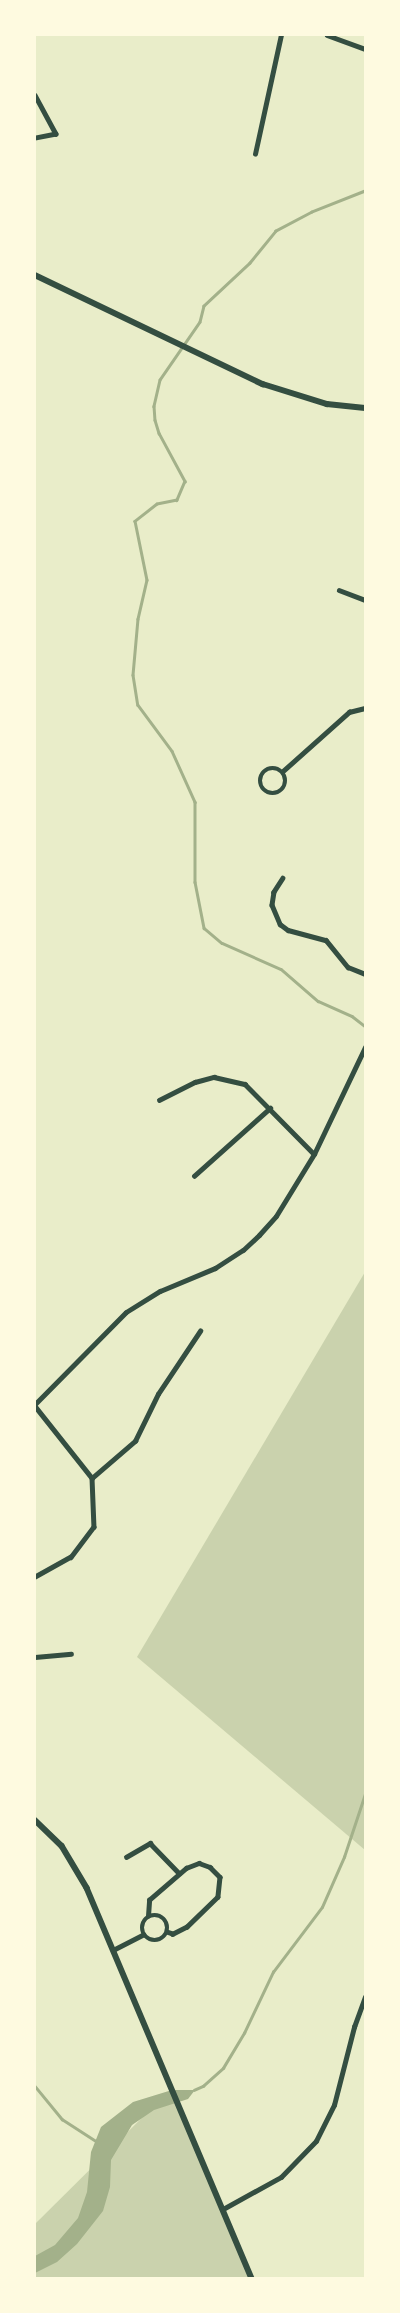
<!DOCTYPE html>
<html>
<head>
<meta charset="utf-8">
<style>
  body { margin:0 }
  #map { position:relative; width:400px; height:2313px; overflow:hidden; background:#e9edc9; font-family:"Titillium Web",sans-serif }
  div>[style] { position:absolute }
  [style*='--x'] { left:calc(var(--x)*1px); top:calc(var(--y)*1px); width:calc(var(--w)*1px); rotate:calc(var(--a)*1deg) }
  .green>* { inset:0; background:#cad2ad }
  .water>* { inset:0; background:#a3b18a }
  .stream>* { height:2.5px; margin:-1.25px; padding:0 1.25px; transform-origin:1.25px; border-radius:1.25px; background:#a3b18a }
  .minor>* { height:4.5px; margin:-2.25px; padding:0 2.25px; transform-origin:2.25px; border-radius:2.25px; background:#344e41 }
  .minor>.ring { margin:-2.25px; padding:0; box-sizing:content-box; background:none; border:4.5px solid #344e41; border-radius:50% }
  .tertiary>* { height:5px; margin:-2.5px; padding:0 2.5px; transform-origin:2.5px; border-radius:2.5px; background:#344e41 }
  .secondary>* { height:5.5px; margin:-2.75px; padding:0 2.75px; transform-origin:2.75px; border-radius:2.75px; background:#344e41 }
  span { translate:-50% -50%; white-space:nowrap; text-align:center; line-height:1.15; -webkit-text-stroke:4.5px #fefae0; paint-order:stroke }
  .frame { position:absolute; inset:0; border:36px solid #fefae0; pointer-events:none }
</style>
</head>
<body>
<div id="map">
  <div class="green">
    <div style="clip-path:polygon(365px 1272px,365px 1850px,137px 1657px)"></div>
    <div style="clip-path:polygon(171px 2089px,253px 2278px,35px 2278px,35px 2224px)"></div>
  </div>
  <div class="water">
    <div style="clip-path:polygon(172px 2090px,195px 2090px,188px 2099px,154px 2110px,132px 2125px,111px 2160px,110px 2187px,103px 2211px,77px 2244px,57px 2262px,35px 2273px,35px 2256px,55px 2245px,78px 2218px,87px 2192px,91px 2152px,101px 2127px,133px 2102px)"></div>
  </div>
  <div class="stream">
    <div style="--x:365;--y:191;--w:57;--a:158.4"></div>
    <div style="--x:312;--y:212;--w:41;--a:152.2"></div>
    <div style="--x:276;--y:231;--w:41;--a:129.1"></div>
    <div style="--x:250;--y:263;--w:63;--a:136.9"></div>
    <div style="--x:204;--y:306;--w:16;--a:104"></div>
    <div style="--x:200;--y:322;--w:70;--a:124.6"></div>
    <div style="--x:160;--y:380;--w:27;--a:103"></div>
    <div style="--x:154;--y:406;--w:14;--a:86"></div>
    <div style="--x:155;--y:420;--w:14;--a:73"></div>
    <div style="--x:159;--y:433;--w:55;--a:61.6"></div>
    <div style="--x:185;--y:481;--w:21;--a:113"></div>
    <div style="--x:177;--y:500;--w:20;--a:169"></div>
    <div style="--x:157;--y:504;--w:28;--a:142"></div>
    <div style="--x:135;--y:521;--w:60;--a:78.5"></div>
    <div style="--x:147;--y:580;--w:40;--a:103"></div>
    <div style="--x:138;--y:619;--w:56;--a:95.1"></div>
    <div style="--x:133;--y:675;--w:30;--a:81"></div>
    <div style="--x:138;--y:705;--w:57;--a:53.5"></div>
    <div style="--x:172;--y:751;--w:56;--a:65.7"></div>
    <div style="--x:195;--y:802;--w:80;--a:90"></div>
    <div style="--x:195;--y:882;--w:47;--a:78.9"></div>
    <div style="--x:204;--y:928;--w:23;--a:40"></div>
    <div style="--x:222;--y:943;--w:64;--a:23.8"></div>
    <div style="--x:281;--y:969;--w:49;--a:40.9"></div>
    <div style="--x:318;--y:1001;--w:37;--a:24"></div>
    <div style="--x:352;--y:1016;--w:16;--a:38"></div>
    <div style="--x:35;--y:2086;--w:43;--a:50.7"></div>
    <div style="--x:62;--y:2119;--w:40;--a:32.9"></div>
    <div style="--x:194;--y:2090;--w:10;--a:-24"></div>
    <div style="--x:203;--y:2086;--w:27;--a:-42"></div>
    <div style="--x:223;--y:2068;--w:41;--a:-59"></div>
    <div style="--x:244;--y:2033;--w:68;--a:-64.6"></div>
    <div style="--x:273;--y:1972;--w:81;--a:-53"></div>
    <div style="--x:322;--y:1907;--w:55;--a:-66.3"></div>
    <div style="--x:344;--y:1857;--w:66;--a:-71.6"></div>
  </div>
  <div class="minor">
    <div style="--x:327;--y:35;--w:40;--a:20.2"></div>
    <div style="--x:35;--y:95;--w:44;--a:61.7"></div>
    <div style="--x:56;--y:134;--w:21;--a:169"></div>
    <div style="--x:255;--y:154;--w:122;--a:-77.7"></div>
    <div style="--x:339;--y:590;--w:28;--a:21"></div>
    <div class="ring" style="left:260px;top:768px;width:21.5px;height:21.5px"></div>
    <div style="--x:283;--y:771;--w:89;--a:-41.8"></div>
    <div style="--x:349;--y:712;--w:16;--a:-14"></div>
    <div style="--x:283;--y:878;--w:17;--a:123"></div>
    <div style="--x:274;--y:892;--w:13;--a:99"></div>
    <div style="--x:272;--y:905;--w:21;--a:67"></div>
    <div style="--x:280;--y:924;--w:10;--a:37"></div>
    <div style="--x:288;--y:930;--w:39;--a:15"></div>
    <div style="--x:326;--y:940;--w:35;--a:51"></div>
    <div style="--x:348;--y:967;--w:18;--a:22"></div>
    <div style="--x:159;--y:1100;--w:40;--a:-26.6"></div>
    <div style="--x:195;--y:1082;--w:20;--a:-15"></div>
    <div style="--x:214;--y:1077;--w:32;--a:13"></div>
    <div style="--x:245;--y:1084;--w:98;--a:45.4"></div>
    <div style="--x:194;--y:1176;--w:102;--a:-41.8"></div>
    <div style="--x:35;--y:1406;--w:92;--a:51.6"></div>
    <div style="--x:92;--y:1478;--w:49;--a:87.7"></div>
    <div style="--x:94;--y:1527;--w:38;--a:127"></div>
    <div style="--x:71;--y:1557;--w:41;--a:150.9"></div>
    <div style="--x:92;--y:1478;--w:57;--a:-40.7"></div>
    <div style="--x:135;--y:1441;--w:52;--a:-63.9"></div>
    <div style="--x:158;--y:1394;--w:76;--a:-56.3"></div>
    <div style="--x:35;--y:1657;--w:36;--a:-5"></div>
    <div style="--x:126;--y:1857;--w:28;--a:-30"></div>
    <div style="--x:150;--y:1843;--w:42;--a:46"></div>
    <div class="ring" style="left:142px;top:1915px;width:21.5px;height:21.5px"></div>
    <div style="--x:148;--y:1916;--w:16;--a:-86"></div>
    <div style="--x:149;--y:1900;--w:49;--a:-40.9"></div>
    <div style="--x:186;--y:1868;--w:14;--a:-21"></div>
    <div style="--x:199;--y:1863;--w:12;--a:20"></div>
    <div style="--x:210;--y:1867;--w:14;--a:45"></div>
    <div style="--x:220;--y:1877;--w:20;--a:96"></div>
    <div style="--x:218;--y:1897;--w:43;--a:135.9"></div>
    <div style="--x:187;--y:1927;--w:16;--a:153"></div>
    <div style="--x:173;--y:1934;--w:6;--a:-162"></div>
    <div style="--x:113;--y:1950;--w:34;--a:-27"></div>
    <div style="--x:223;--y:2209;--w:66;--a:-28.9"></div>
    <div style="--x:281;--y:2177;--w:50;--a:-45.8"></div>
    <div style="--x:316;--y:2141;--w:40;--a:-63.4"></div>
    <div style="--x:334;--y:2105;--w:81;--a:-75.6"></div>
    <div style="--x:354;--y:2027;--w:32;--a:-70"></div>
  </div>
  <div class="tertiary">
    <div style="--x:35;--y:1404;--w:129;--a:-45.3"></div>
    <div style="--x:126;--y:1312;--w:40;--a:-32"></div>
    <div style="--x:160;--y:1291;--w:60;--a:-22.7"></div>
    <div style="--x:215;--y:1268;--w:33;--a:-33"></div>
    <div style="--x:243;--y:1250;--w:22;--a:-43"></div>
    <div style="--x:259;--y:1235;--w:25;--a:-48"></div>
    <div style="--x:276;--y:1216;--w:73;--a:-58.5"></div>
    <div style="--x:314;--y:1154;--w:119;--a:-64.5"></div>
  </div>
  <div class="secondary">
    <div style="--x:35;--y:275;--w:253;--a:25.6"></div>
    <div style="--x:263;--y:384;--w:67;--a:17.4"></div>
    <div style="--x:327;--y:404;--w:38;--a:6"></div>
    <div style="--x:35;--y:1820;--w:37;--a:44"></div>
    <div style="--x:62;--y:1846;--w:49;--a:59.2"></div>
    <div style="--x:87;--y:1888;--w:423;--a:67.1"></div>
  </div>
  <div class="frame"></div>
</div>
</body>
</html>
